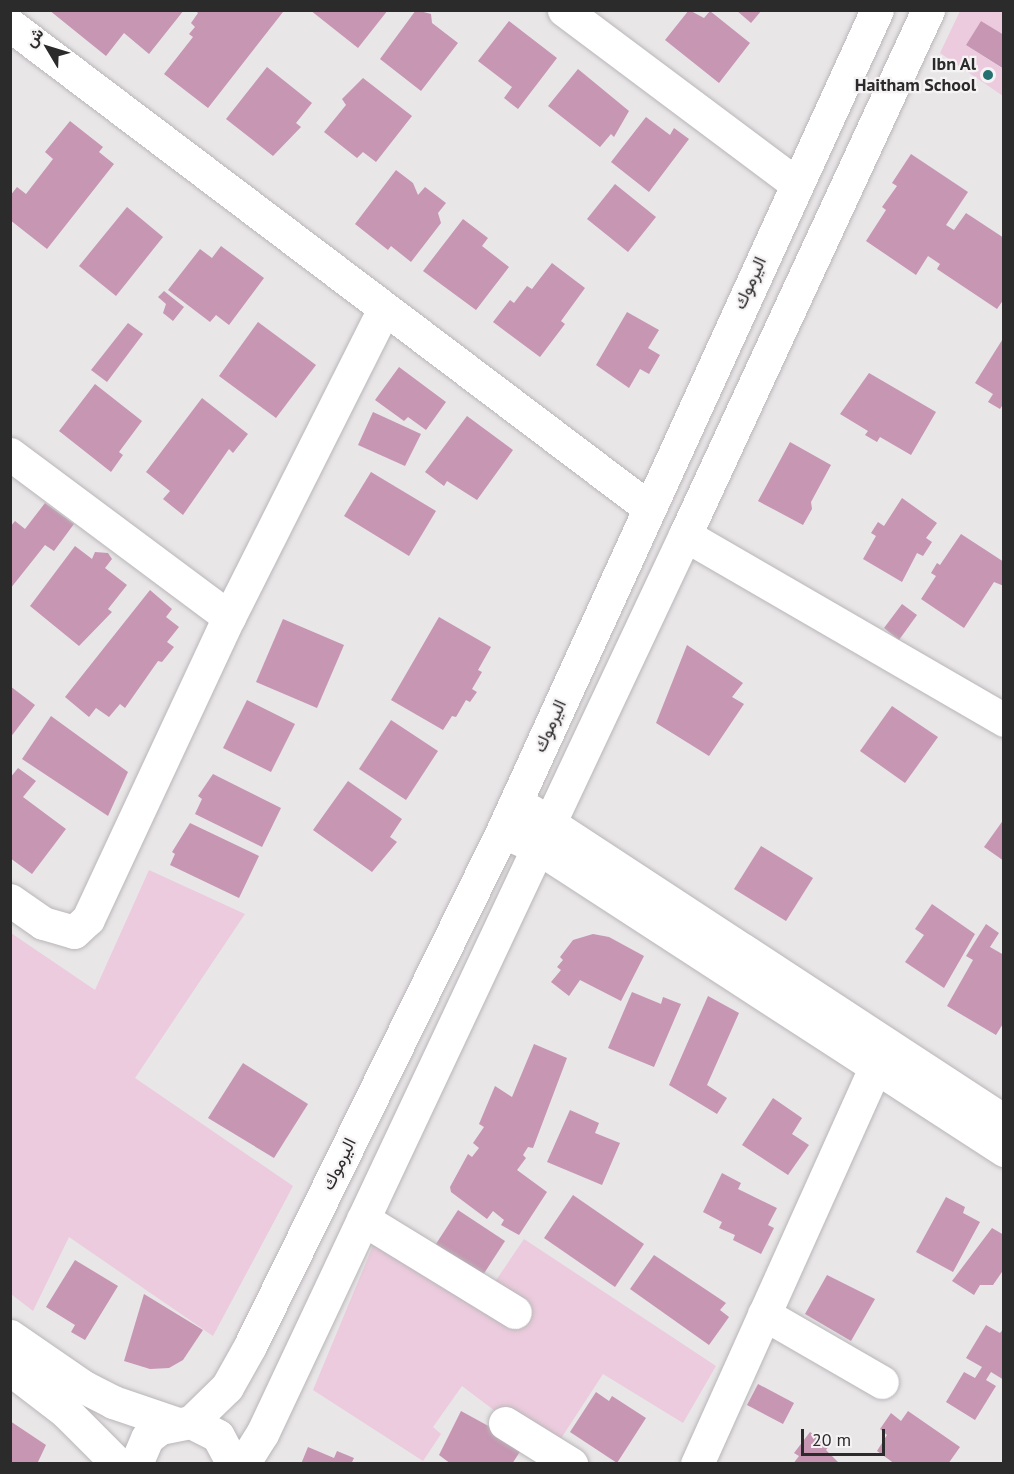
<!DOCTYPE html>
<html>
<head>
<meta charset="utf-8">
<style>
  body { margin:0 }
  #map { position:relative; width:1014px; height:1474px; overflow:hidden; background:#e9e6e8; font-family:"PT Sans",Vazirmatn,sans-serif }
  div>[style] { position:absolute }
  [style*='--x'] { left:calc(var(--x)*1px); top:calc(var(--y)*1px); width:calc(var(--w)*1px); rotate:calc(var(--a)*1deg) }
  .green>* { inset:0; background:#ebcbdd }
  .building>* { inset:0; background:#c696b2 }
  .roads { filter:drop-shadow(0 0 2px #b9b6b8) drop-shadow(0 0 2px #b9b6b8) }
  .minor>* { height:33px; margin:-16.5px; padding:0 16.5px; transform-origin:16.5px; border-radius:16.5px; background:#fff }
  .dots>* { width:16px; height:16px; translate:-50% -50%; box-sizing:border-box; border:3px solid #f6f3f5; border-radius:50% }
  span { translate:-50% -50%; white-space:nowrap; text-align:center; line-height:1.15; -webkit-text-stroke:4.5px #f6f3f5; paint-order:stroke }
  .poi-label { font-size:18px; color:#2c2b2c; font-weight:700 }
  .right { translate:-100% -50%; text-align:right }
  .street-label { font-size:18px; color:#2c2b2c }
  .frame { position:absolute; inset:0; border:12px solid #2c2b2c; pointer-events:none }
  .north { position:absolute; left:18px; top:18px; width:60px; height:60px; -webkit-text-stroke:4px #f6f3f5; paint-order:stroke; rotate:308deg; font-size:16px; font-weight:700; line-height:24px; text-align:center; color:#2c2b2c }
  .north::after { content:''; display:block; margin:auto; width:21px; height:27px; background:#2c2b2c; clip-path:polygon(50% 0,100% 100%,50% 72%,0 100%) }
  .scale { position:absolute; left:801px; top:1429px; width:84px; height:27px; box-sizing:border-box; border:3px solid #2c2b2c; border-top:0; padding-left:8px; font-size:18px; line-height:21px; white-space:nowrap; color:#2c2b2c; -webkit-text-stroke:4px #f6f3f5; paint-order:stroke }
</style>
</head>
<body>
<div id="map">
  <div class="green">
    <div style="clip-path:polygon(960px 11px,1003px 11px,1003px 35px,981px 21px,966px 45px,1003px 69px,1003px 96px,940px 53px)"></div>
    <div style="clip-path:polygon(149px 870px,245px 914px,135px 1078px,293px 1186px,213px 1336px,69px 1237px,33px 1311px,11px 1294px,11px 933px,95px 990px)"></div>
    <div style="clip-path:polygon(377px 1236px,482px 1301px,524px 1239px,716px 1366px,683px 1423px,603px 1374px,560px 1440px,506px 1406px,499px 1414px,462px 1386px,433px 1427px,441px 1434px,423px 1461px,313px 1390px)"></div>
  </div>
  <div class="building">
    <div style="clip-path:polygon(49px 10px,184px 10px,149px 54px,124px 33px,106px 56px)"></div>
    <div style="clip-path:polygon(195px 10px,283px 12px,208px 108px,164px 74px,193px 37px,189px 34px,195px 27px,191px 23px,198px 13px)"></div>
    <div style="clip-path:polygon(310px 10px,388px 10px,358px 48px)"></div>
    <div style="clip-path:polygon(416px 10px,431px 14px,432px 23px,458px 43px,421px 91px,380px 59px)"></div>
    <div style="clip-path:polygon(689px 10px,704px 18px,710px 11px,750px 43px,719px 83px,665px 40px)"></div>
    <div style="clip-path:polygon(736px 10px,762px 10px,751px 23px)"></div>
    <div style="clip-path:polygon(509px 21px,557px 58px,518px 109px,504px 98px,512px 87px,478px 61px)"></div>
    <div style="clip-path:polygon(981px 21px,1004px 35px,1004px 69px,966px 45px)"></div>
    <div style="clip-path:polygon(267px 67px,312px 103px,296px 123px,301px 127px,273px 156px,226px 119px)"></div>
    <div style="clip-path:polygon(578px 69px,629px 111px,614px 137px,611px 134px,600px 147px,548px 106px)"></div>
    <div style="clip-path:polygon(363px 78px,412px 116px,376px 162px,363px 152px,357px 158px,324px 132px,346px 105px,342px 99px)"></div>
    <div style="clip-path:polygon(646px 117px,670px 135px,674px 128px,689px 139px,649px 192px,611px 162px)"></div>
    <div style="clip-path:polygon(70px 121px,103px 147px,99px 152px,114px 164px,47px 249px,10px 220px,10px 196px,17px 187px,26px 194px,53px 159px,45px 152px)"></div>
    <div style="clip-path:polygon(911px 154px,968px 192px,946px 225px,954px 230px,966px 213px,1004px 238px,1004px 299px,997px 309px,937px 269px,940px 264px,928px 256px,916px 275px,866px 241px,886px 210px,882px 207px,897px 186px,892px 183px)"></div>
    <div style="clip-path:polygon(396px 170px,413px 183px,418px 195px,425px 187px,446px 203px,438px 213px,441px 223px,411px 262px,391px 246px,388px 250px,355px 224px)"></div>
    <div style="clip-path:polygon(615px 184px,656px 217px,628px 252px,587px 219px)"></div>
    <div style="clip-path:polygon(127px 207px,163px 237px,116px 296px,79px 266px)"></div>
    <div style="clip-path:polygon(463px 219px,488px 238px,482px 246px,509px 267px,476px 310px,423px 271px)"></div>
    <div style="clip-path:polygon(221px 246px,264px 278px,229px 325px,216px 315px,210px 322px,168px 290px,200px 249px,212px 258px)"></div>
    <div style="clip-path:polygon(552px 263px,585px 288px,561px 321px,565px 324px,540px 357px,493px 322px,510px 300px,514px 303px,527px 286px,532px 289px)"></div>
    <div style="clip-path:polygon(164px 291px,184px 307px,173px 321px,163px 313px,166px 304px,158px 297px)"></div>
    <div style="clip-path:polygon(627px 312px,659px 330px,648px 348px,660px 355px,649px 374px,640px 369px,629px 388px,596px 365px)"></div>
    <div style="clip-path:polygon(258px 322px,316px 365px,276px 418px,219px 376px)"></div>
    <div style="clip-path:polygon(128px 323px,143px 334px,107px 382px,91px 370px)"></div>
    <div style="clip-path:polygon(1004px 337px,1004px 403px,1000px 409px,988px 402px,993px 394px,975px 383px)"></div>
    <div style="clip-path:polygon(399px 367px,446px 402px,426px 430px,408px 417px,404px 421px,375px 400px)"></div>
    <div style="clip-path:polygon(869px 373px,936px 412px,911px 455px,880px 437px,877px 442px,865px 435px,868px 431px,840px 414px)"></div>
    <div style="clip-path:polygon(95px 384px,142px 421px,119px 452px,123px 455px,111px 472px,59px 431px)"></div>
    <div style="clip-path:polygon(202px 398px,248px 434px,233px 453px,229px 449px,183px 515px,163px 499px,170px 491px,146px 472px)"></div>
    <div style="clip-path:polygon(373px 412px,421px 434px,405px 466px,358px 445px)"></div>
    <div style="clip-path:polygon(467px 416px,513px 450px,477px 500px,447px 481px,444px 486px,425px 472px)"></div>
    <div style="clip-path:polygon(790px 442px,831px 465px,811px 502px,812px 509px,803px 525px,758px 501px)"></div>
    <div style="clip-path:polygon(371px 472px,436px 511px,409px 556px,344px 516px)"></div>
    <div style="clip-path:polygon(902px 498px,937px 523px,926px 538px,932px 542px,923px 556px,917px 553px,902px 582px,863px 559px,876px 536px,871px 533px,878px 522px,884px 526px)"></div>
    <div style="clip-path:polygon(45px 503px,74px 524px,54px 551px,45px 545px,10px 589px,10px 527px,15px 521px,25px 529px)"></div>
    <div style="clip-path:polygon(961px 534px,1004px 562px,1004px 586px,994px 582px,964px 628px,921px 599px,936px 576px,931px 573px,937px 563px,940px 565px)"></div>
    <div style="clip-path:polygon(75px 546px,92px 559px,95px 552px,108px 553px,112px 559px,105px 568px,127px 585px,108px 609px,112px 612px,79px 646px,30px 606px)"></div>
    <div style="clip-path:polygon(150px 590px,172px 609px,166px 617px,179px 627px,167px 642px,174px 647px,162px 662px,158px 661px,125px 708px,120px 704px,109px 717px,96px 708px,89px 717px,65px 697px)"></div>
    <div style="clip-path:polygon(902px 604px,917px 615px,899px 640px,884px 628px)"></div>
    <div style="clip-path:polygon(439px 617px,491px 647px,478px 670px,482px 672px,472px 689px,477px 692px,470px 702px,466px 700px,456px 717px,452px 716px,443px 730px,391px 700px)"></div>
    <div style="clip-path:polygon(283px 619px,344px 645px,317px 708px,256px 682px)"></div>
    <div style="clip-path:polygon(687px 645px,743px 683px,732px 697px,744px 704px,709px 756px,656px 723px)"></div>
    <div style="clip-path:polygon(10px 686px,35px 705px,10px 738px)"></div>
    <div style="clip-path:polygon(247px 700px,295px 724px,271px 772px,223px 748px)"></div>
    <div style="clip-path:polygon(892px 706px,938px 737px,905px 783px,860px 751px)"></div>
    <div style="clip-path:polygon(51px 716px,128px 772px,108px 816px,22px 759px)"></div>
    <div style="clip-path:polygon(391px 720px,438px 751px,406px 800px,359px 769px)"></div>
    <div style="clip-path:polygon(18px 768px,36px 781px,23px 797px,66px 829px,32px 874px,10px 858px,10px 778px)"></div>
    <div style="clip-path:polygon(213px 774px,281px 808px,262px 847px,195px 814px,202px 799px,198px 796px)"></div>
    <div style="clip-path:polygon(348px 781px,402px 819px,390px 837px,397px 842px,372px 872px,313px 830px)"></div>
    <div style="clip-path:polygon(1004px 819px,1004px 861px,984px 847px)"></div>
    <div style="clip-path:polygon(190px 823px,259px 856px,239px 898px,170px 865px,175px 854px,172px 852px)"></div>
    <div style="clip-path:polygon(761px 846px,813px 878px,786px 921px,734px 889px)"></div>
    <div style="clip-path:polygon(932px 904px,975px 934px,944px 988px,905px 962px,924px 935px,915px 929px)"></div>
    <div style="clip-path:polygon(986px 924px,999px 933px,990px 947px,1004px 955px,1004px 1022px,996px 1035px,947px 1006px,973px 960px,966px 956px)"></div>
    <div style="clip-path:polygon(593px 934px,609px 937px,644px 956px,621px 1001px,580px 980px,569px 996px,551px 982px,561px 970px,557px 967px,563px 960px,560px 957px,573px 940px)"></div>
    <div style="clip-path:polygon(632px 992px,661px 1004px,663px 997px,681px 1004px,654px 1067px,608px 1048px)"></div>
    <div style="clip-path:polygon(708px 996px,739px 1013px,707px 1085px,727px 1098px,717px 1114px,669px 1085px)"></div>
    <div style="clip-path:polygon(534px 1044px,567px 1058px,533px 1148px,528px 1147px,523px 1155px,526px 1158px,517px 1170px,547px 1192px,519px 1235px,501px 1225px,504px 1220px,493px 1211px,487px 1219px,451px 1192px,450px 1187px,468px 1154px,472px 1157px,479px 1148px,473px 1143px,484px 1127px,479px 1124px,495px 1086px,512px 1097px)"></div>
    <div style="clip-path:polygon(243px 1063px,308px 1104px,274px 1158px,208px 1118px)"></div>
    <div style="clip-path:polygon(773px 1098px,802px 1118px,792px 1134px,809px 1145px,788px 1175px,742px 1145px)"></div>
    <div style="clip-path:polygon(570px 1110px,599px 1123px,595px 1133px,620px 1143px,602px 1185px,547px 1162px)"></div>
    <div style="clip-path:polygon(722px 1173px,741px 1183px,738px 1189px,777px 1208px,768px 1225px,774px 1228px,761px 1254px,733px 1240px,735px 1235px,719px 1228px,722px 1222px,703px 1212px)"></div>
    <div style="clip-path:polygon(573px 1195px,644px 1244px,615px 1287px,544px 1238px)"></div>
    <div style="clip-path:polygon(946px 1197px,965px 1207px,963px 1213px,980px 1222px,953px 1272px,916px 1252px)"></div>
    <div style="clip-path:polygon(458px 1210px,505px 1241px,481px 1278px,434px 1247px)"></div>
    <div style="clip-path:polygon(992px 1228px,1004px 1235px,1004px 1269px,993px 1285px,980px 1285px,974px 1295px,952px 1281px)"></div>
    <div style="clip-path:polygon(654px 1255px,726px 1303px,720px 1310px,729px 1317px,709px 1345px,630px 1289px)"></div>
    <div style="clip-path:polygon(75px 1260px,118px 1286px,85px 1340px,71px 1332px,75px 1325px,46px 1307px)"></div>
    <div style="clip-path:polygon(827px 1275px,875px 1299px,851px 1341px,805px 1314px)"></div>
    <div style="clip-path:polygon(144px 1294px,203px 1330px,183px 1360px,169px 1368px,150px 1369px,124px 1361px)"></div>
    <div style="clip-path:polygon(986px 1325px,1000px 1333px,1004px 1328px,1004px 1380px,991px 1372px,986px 1380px,996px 1386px,975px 1420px,946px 1402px,964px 1372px,975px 1378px,982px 1367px,966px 1358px)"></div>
    <div style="clip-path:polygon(758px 1384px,794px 1403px,783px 1424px,747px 1405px)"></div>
    <div style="clip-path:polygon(596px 1392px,609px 1401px,612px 1396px,646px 1418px,617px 1463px,570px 1432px)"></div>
    <div style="clip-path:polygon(461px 1411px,503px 1434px,521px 1450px,512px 1464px,451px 1464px,439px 1455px)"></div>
    <div style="clip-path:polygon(908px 1411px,960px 1447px,948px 1464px,895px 1464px,877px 1451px,887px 1435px,880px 1429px,891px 1413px,901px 1421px)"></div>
    <div style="clip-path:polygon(10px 1421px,46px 1445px,37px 1464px,10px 1464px)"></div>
    <div style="clip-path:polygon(810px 1432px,829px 1446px,826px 1450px,840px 1464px,793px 1464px,799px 1456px,794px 1453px)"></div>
    <div style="clip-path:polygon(308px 1447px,334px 1458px,337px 1451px,354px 1458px,351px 1464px,301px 1464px)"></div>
  </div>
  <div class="roads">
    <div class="minor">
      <div style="--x:564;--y:10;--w:289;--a:36.8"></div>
      <div style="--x:10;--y:25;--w:801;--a:37.08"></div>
      <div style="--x:10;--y:454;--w:273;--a:36.7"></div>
      <div style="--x:685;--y:535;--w:369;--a:30.1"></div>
      <div style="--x:531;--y:811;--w:566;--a:33.24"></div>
      <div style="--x:517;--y:838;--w:22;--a:24"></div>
      <div style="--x:537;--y:847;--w:557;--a:32.98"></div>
      <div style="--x:10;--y:900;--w:40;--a:34.9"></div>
      <div style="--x:43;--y:923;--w:32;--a:16"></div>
      <div style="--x:74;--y:932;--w:19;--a:-43"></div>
      <div style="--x:88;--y:919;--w:333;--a:-65"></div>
      <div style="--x:229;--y:617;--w:345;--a:-63.3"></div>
      <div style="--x:363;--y:1219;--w:178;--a:31.5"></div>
      <div style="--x:764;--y:1314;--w:136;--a:30"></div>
      <div style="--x:10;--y:1336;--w:90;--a:34.6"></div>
      <div style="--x:84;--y:1387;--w:33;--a:27"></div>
      <div style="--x:113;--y:1402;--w:65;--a:18.7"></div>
      <div style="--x:10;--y:1369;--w:71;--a:37.5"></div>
      <div style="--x:66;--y:1412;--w:74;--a:45"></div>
      <div style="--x:191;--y:1422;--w:50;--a:-44.2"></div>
      <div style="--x:227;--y:1387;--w:47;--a:-60.7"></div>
      <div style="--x:250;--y:1346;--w:572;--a:-63.88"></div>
      <div style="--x:502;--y:832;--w:903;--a:-65.48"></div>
      <div style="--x:505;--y:1423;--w:78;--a:31.8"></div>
      <div style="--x:136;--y:1464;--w:28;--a:-67"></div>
      <div style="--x:147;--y:1438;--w:16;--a:-38"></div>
      <div style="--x:160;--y:1428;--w:32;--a:-11"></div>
      <div style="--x:191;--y:1422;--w:30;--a:27"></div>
      <div style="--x:218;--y:1436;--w:32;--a:62"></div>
      <div style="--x:243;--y:1464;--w:36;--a:-58"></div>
      <div style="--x:262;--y:1434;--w:994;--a:-64.8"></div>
      <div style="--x:685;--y:535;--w:579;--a:-65.16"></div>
      <div style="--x:697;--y:1464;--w:436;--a:-65.8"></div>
    </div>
  </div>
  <div class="dots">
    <div style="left:988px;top:75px;background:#257071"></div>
  </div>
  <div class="poi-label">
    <span class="right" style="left:976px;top:75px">Ibn Al<br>Haitham School</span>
  </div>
  <div class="street-label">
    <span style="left:750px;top:283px;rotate:-66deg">اليرموك</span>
    <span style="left:550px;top:726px;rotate:-66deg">اليرموك</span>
    <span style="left:339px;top:1164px;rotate:-64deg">اليرموك</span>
  </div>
  <div class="frame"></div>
  <div class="north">ش</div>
  <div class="scale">20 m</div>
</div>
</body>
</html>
